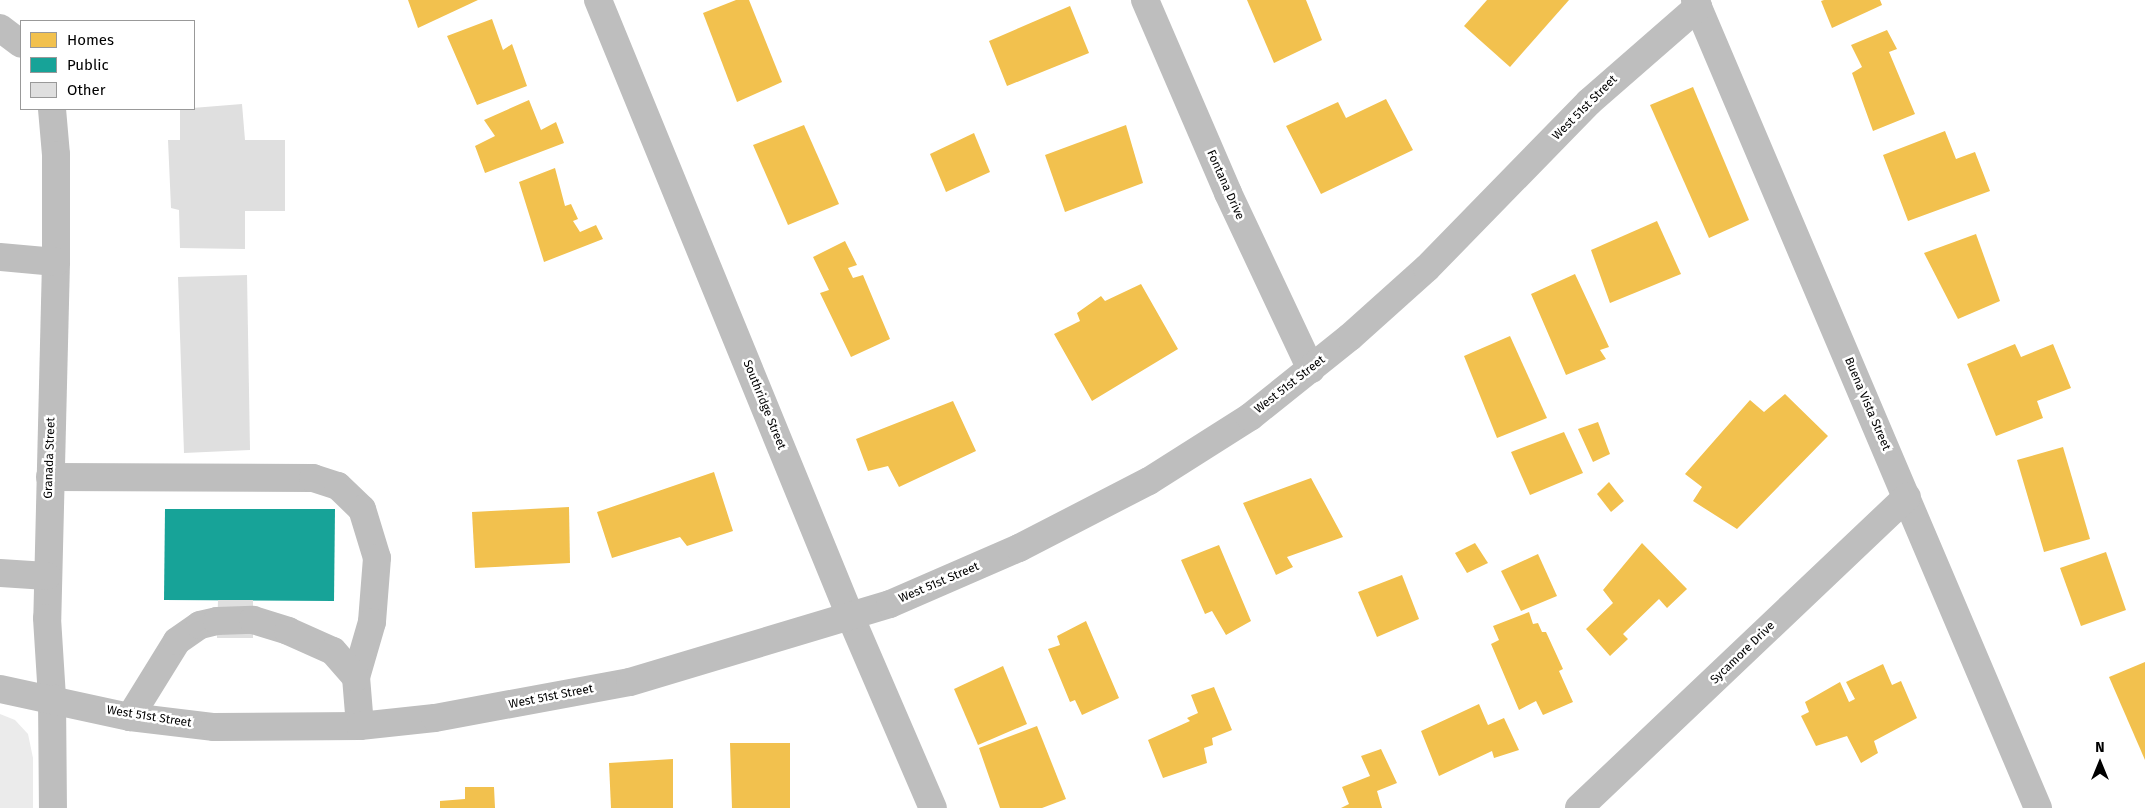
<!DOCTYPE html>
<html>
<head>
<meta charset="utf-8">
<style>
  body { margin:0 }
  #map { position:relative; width:2145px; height:808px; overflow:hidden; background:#fff; font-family:"Fira Sans",sans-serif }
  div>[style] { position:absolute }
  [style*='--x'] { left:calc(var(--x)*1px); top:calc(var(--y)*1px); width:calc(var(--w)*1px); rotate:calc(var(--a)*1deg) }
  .green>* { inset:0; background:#ebebeb }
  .homes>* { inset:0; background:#f2c14e }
  .public>* { inset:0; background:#17a398 }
  .building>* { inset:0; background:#dfdfdf }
  .minor>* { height:28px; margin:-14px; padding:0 14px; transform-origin:14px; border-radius:14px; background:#bebebe }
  span { translate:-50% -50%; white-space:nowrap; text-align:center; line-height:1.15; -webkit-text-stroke:5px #fff; paint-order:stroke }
  .street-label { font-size:12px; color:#000 }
  .legend { position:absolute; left:20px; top:20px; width:175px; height:90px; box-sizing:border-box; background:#fff; border:1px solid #999; margin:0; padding:6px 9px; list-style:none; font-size:15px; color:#000 }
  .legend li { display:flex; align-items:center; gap:10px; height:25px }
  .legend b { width:25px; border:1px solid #999 }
  .north { position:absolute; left:2075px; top:738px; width:50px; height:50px; -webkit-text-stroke:4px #fff; paint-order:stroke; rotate:0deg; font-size:14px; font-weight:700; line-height:20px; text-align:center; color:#000 }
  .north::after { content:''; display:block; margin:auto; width:18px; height:22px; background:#000; clip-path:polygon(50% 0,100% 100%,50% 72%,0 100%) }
</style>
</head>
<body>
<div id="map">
  <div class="green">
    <div style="clip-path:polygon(0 714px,15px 720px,28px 734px,33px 758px,33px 808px,0 808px)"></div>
  </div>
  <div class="homes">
    <div style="clip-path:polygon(408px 0,478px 0,418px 28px)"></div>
    <div style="clip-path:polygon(736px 0,749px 0,782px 82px,737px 102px,703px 13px)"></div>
    <div style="clip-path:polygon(1247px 0,1306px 0,1322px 40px,1274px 63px)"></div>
    <div style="clip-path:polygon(1487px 0,1569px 0,1510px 67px,1464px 26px)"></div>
    <div style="clip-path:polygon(1824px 0,1880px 0,1882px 5px,1832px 28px,1821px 1px)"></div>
    <div style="clip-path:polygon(1070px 6px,1089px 53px,1007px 86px,989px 41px)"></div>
    <div style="clip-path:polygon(492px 19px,503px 50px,512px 44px,527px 86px,477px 105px,447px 36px)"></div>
    <div style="clip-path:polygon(1887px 30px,1897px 49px,1889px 52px,1915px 114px,1873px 131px,1852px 73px,1862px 67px,1851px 45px)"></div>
    <div style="clip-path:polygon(1693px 87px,1749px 220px,1709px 238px,1650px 105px)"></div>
    <div style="clip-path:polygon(1386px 99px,1413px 150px,1321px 194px,1286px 126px,1338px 102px,1346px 118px)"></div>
    <div style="clip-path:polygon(529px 100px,541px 130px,556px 122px,564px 143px,485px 173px,475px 146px,495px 136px,484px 120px)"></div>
    <div style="clip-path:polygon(804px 125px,839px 204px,788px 225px,753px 145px)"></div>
    <div style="clip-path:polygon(1126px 125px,1143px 183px,1065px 212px,1045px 155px)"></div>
    <div style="clip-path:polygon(1945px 131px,1956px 159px,1975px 152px,1990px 191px,1908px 221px,1883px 155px)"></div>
    <div style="clip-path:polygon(974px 133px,990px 172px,946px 192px,930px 154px)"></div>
    <div style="clip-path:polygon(555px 168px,565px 206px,571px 204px,578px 219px,573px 221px,580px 232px,596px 225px,603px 239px,544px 262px,519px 182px)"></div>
    <div style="clip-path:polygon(1657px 221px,1681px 274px,1610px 303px,1591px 250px)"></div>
    <div style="clip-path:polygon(1976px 234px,2000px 301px,1958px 319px,1924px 253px)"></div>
    <div style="clip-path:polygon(845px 241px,857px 265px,848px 268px,853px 278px,863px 275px,890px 339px,851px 357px,820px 293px,829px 290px,813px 257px)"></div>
    <div style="clip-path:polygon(1575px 274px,1609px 347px,1600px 350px,1606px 359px,1566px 375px,1531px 294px)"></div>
    <div style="clip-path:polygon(1141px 284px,1178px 349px,1092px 401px,1054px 334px,1080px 321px,1077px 313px,1101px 296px,1105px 301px)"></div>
    <div style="clip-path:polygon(1510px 336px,1547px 418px,1497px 438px,1464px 356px)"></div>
    <div style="clip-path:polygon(2015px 344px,2021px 357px,2053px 344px,2071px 388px,2037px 401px,2043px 418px,1996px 436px,1967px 364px)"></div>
    <div style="clip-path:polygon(1785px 394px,1828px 436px,1737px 529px,1693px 501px,1702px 487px,1685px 474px,1750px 400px,1764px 412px)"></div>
    <div style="clip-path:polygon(953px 401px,976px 451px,899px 487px,888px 466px,868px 471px,856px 439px)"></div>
    <div style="clip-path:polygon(1598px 422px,1610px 454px,1593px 462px,1578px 429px)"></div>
    <div style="clip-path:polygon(1564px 432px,1583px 473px,1530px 495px,1511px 452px)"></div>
    <div style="clip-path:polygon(2063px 447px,2090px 539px,2044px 552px,2017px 460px)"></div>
    <div style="clip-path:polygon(714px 472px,733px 531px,687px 546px,680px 537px,612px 558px,597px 512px)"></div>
    <div style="clip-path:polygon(1311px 478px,1343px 537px,1287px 557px,1293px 567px,1276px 575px,1243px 503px)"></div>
    <div style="clip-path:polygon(1609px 482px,1624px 501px,1611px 512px,1597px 494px)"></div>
    <div style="clip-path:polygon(569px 507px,570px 563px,475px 568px,472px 512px)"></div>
    <div style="clip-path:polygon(1475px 543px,1488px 563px,1467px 573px,1455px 553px)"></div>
    <div style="clip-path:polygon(1642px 543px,1687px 589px,1667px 608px,1659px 599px,1623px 634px,1628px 639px,1610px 656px,1586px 629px,1613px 603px,1603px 590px)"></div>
    <div style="clip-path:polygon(1219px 545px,1251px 621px,1226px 635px,1212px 611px,1205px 614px,1181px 560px)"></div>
    <div style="clip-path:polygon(2106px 552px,2126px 610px,2081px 626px,2060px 568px)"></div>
    <div style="clip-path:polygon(1538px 554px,1557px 596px,1521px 611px,1501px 571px)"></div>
    <div style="clip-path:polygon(1402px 575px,1419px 619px,1377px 637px,1358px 592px)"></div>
    <div style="clip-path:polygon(1529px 612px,1533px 624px,1538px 623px,1542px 632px,1546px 632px,1563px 669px,1559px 671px,1573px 702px,1543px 715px,1536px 701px,1519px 710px,1491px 644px,1499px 640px,1493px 626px)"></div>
    <div style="clip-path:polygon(1086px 621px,1119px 698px,1082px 715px,1075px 700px,1070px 702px,1048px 649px,1060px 645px,1057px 636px)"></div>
    <div style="clip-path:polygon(2145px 662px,2145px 760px,2109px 677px)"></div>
    <div style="clip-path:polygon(1883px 664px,1892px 685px,1901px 681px,1917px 718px,1874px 741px,1878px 753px,1861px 763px,1847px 736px,1816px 746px,1801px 716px,1809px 712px,1805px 702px,1840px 682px,1849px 702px,1855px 699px,1846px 682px)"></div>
    <div style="clip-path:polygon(1003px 666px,1027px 724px,978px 745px,954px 689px)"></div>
    <div style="clip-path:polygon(1214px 687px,1232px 730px,1212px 738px,1213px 745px,1204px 748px,1207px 763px,1163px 778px,1148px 740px,1190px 721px,1187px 718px,1198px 713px,1191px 695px)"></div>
    <div style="clip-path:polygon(1479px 704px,1488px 725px,1504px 718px,1519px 750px,1494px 758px,1492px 751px,1439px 776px,1421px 731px)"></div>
    <div style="clip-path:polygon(1037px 726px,1066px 799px,1042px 808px,1000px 808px,979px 748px)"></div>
    <div style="clip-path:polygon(730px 743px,790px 743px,790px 808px,732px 808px)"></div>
    <div style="clip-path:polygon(1381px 749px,1397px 783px,1377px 791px,1382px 808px,1341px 808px,1349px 804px,1342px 787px,1370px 776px,1361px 756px)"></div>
    <div style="clip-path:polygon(673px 759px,673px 808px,611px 808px,609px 763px)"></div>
    <div style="clip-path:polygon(465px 787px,494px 787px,495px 808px,440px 808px,440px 801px,465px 799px)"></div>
  </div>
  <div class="public">
    <div style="clip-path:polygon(165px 509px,335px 509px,334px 601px,164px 600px)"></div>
  </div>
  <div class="building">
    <div style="clip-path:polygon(242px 104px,245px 140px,285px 140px,285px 211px,245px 211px,245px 249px,180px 248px,179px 210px,171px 208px,168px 140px,180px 140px,180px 109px)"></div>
    <div style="clip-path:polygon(247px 275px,250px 450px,184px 453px,178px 277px)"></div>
    <div style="clip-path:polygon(218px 600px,253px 600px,253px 638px,217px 638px)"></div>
  </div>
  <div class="minor">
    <div style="--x:598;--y:0;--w:668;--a:67.74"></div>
    <div style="--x:851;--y:618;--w:207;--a:66.7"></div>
    <div style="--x:1145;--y:0;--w:210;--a:66.7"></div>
    <div style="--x:1228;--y:193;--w:195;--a:64.8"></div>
    <div style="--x:1695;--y:0;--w:878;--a:67"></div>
    <div style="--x:0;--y:28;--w:26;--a:37"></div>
    <div style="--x:52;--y:109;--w:46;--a:85"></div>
    <div style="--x:56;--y:155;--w:107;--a:90"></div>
    <div style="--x:56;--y:262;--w:356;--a:91.4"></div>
    <div style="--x:47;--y:618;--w:80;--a:86.4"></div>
    <div style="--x:52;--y:698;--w:110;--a:89.5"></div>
    <div style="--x:0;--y:257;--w:56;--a:5.1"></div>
    <div style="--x:50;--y:477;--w:263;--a:0.2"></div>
    <div style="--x:313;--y:478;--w:26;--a:18"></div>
    <div style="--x:338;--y:486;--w:33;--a:44"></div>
    <div style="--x:362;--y:509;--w:51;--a:73"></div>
    <div style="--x:377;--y:558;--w:64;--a:94.5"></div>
    <div style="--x:372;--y:622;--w:57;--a:106.2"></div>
    <div style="--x:356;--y:677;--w:49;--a:85.3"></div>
    <div style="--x:0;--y:573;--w:47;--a:3.7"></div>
    <div style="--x:0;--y:689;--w:133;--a:12.2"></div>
    <div style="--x:130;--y:717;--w:85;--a:6.8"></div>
    <div style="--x:214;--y:727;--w:146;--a:-0.4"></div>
    <div style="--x:360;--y:726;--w:75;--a:-6.1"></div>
    <div style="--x:435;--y:718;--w:198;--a:-10.5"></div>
    <div style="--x:630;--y:682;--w:271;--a:-16.7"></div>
    <div style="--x:890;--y:604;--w:141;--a:-23.5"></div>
    <div style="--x:1019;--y:548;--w:146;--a:-27.3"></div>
    <div style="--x:1149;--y:481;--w:120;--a:-32.4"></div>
    <div style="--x:1250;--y:417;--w:128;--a:-38.7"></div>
    <div style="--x:1350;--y:337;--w:103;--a:-41.9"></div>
    <div style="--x:1427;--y:268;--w:232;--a:-45.7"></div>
    <div style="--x:1589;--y:102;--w:145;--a:-41.1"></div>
    <div style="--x:130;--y:717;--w:89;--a:-58.3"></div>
    <div style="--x:177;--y:641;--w:28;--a:-35"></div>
    <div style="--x:200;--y:625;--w:17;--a:-13"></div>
    <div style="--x:217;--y:621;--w:36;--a:-2"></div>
    <div style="--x:253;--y:620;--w:37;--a:17"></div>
    <div style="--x:288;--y:631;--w:49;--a:24"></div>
    <div style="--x:333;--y:651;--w:35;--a:49"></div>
    <div style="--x:1579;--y:808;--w:452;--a:-43.5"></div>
  </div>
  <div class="street-label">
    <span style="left:1585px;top:108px;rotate:-45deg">West 51st Street</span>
    <span style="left:1225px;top:185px;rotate:66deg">Fontana Drive</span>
    <span style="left:1290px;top:385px;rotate:-38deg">West 51st Street</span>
    <span style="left:1867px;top:404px;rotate:67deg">Buena Vista Street</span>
    <span style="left:764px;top:405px;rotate:68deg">Southridge Street</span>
    <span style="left:50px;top:458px;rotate:-88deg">Granada Street</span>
    <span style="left:939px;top:583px;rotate:-23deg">West 51st Street</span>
    <span style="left:1743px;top:653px;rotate:-44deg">Sycamore Drive</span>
    <span style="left:551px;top:697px;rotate:-11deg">West 51st Street</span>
    <span style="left:149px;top:717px;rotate:9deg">West 51st Street</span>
  </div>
  <ul class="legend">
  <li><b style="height:14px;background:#f2c14e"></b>Homes</li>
  <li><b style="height:14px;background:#17a398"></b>Public</li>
  <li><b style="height:14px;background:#dfdfdf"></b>Other</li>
  </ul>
  <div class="north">N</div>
</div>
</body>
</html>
